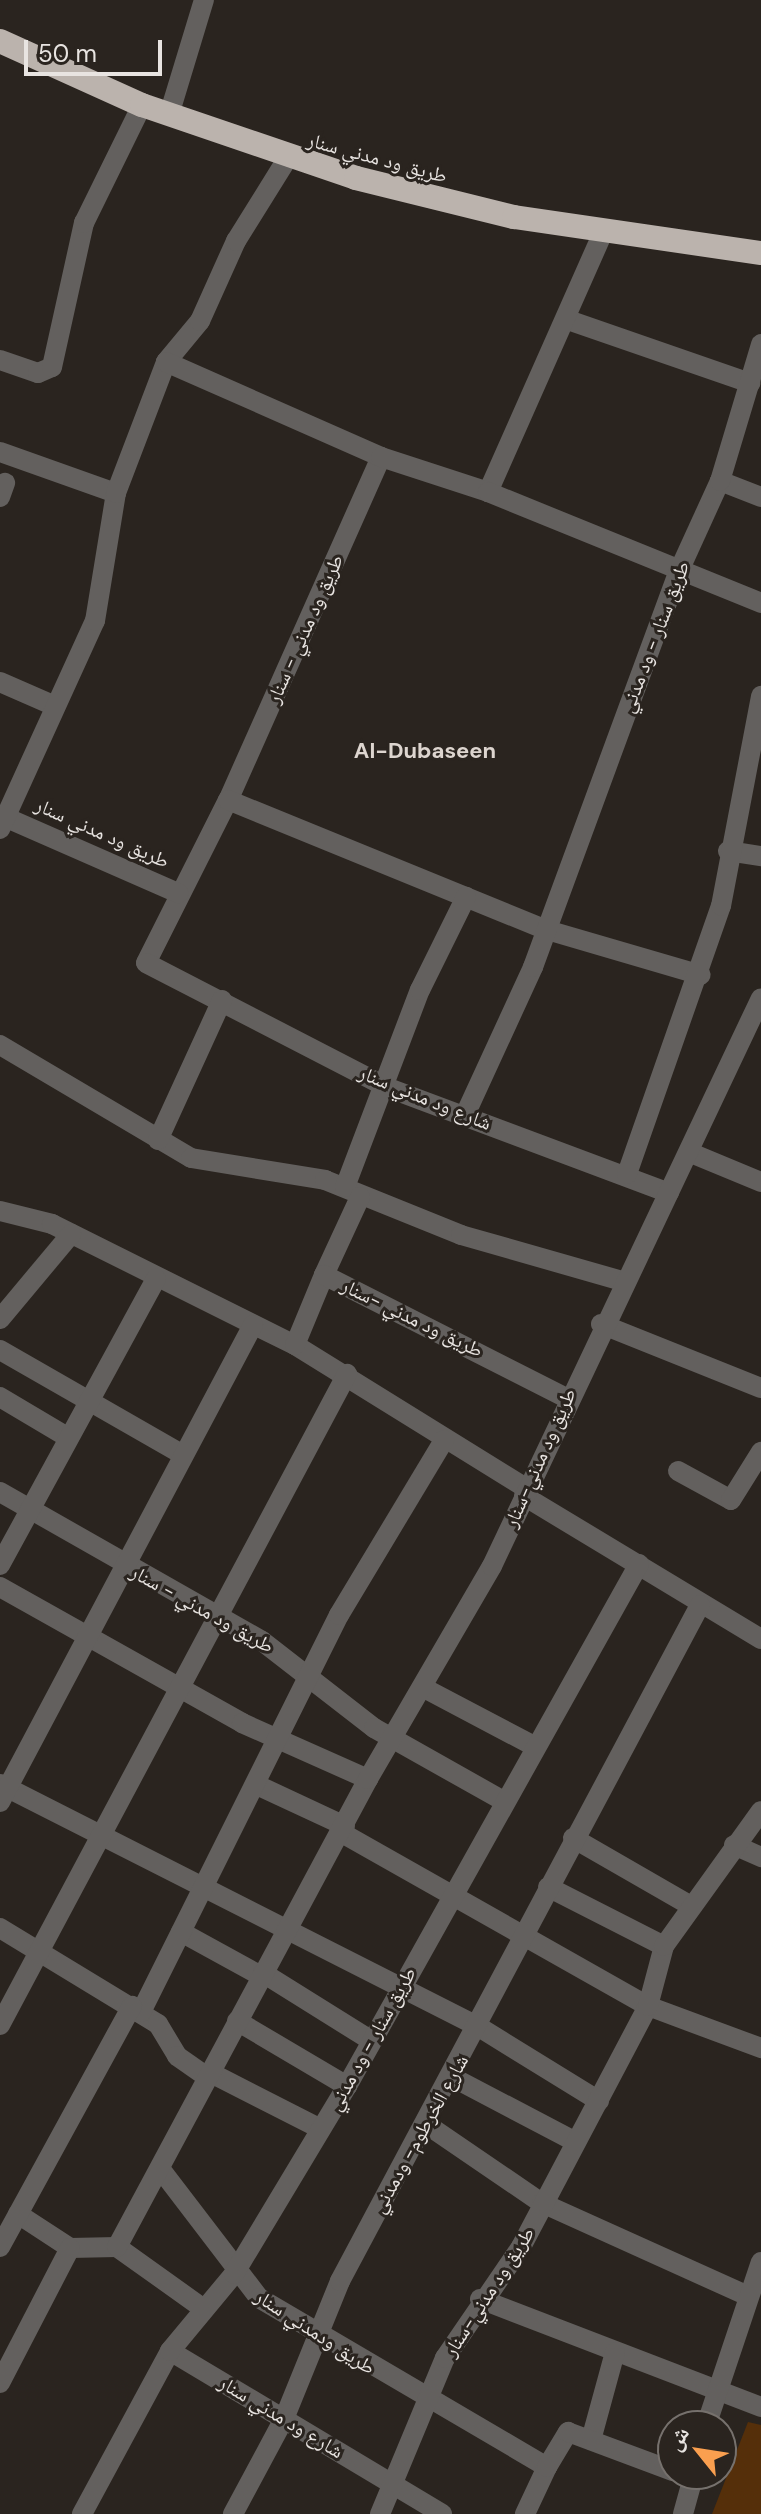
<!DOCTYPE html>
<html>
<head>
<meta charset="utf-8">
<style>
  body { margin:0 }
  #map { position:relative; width:761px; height:2514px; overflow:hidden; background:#2a241f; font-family:"DM Sans","Noto Naskh Arabic",sans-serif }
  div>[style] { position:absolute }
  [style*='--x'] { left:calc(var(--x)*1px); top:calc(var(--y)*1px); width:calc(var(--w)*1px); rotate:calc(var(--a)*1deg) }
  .green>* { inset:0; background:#552f0a }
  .minor>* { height:20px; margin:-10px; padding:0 10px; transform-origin:10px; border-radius:10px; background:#63605e }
  .highway>* { height:24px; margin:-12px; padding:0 12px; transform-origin:12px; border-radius:12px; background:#bbb3ad }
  span { translate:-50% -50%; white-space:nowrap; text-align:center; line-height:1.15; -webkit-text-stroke:6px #2a241f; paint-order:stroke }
  .street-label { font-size:20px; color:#e8e4e1 }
  .neighbourhood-label { font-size:22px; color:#ddd5cf; font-weight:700 }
  .north { position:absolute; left:657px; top:2410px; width:80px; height:80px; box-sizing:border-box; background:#2a241f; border:2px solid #76716d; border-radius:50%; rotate:300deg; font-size:22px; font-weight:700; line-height:32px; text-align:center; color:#e8e4e1 }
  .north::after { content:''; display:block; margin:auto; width:28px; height:36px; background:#fa9f4f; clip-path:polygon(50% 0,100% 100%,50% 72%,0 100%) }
  .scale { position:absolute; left:24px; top:40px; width:138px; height:36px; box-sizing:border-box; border:4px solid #e8e4e1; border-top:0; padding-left:10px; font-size:24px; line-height:28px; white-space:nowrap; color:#e8e4e1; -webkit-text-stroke:6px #2a241f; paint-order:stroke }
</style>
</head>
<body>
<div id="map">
  <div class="green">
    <div style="clip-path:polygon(748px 2422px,761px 2425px,761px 2514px,712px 2514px)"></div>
  </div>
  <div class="minor">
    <div style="--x:169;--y:115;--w:120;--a:-73.1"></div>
    <div style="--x:568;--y:320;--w:193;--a:19.1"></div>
    <div style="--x:0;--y:360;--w:40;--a:18.9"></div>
    <div style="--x:38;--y:373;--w:15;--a:-23"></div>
    <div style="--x:52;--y:367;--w:148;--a:-77.5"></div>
    <div style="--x:84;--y:223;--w:131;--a:-63.8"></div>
    <div style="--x:166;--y:362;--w:53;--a:-50.3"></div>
    <div style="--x:200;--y:321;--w:88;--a:-65.8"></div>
    <div style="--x:236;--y:241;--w:97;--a:-58.1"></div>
    <div style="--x:0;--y:452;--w:123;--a:19.5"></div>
    <div style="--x:381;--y:457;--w:376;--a:114"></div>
    <div style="--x:228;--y:800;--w:182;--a:116.7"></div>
    <div style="--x:146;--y:963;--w:270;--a:27.3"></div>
    <div style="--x:386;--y:1087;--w:302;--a:20.5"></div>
    <div style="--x:720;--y:481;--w:44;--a:21.3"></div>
    <div style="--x:488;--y:492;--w:283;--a:-66.1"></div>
    <div style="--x:0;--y:497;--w:15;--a:-70"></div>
    <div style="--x:0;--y:682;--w:60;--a:23.6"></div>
    <div style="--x:228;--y:800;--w:344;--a:22.2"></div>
    <div style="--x:547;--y:930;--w:160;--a:16.3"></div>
    <div style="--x:7;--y:818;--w:187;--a:23.7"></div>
    <div style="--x:0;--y:829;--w:229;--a:-65.5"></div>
    <div style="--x:95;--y:621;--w:130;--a:-80.7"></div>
    <div style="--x:116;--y:493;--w:140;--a:-69.1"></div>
    <div style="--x:166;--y:362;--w:235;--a:23.8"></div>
    <div style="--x:381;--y:457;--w:113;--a:18.1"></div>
    <div style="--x:488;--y:492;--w:295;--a:22.1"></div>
    <div style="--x:728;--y:851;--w:33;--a:9"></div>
    <div style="--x:0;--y:1045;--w:222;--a:30.6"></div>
    <div style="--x:191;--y:1158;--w:136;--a:9.3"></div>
    <div style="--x:325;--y:1180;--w:147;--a:22"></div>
    <div style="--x:461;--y:1235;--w:168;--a:15.9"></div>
    <div style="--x:465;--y:1115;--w:163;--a:-65.3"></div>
    <div style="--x:533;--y:967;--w:420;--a:-69.8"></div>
    <div style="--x:678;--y:573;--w:101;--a:-65.5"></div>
    <div style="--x:720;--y:481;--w:143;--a:-73.3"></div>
    <div style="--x:158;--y:1140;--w:154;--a:-65.4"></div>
    <div style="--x:691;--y:1153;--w:76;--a:22.5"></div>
    <div style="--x:627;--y:1174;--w:284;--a:-70.7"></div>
    <div style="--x:721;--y:906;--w:214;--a:-79.2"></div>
    <div style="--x:345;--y:1187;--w:211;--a:-69.2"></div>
    <div style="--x:420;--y:990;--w:104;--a:-63.7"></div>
    <div style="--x:0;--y:1211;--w:54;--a:14"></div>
    <div style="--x:52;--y:1224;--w:271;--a:26.5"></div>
    <div style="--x:295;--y:1345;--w:273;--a:31.8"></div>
    <div style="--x:324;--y:1275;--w:86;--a:-65.2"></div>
    <div style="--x:0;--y:1319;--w:111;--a:-50.1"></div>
    <div style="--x:601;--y:1324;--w:172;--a:21.8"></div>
    <div style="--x:295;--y:1345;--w:76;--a:-67.5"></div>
    <div style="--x:324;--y:1275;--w:271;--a:26.9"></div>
    <div style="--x:0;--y:1350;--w:211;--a:29.8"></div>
    <div style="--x:0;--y:1397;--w:78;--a:30.8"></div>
    <div style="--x:678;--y:1471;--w:60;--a:28.7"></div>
    <div style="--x:731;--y:1500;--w:57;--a:-58"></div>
    <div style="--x:0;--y:1492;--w:301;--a:29.6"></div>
    <div style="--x:262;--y:1641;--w:142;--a:37.8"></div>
    <div style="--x:374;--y:1728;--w:147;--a:29.4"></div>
    <div style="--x:524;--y:1496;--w:277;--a:31.1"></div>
    <div style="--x:0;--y:1565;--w:326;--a:-61.4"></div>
    <div style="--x:0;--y:1587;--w:278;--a:29.3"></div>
    <div style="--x:242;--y:1723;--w:138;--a:24"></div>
    <div style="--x:424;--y:1688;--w:122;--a:27.8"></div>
    <div style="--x:0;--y:1784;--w:537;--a:26.9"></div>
    <div style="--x:479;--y:2027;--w:141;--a:31.7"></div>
    <div style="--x:257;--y:1785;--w:97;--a:25"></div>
    <div style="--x:0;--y:1802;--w:540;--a:-62.06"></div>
    <div style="--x:342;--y:1833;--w:352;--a:29.5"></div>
    <div style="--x:648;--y:2006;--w:121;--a:20.4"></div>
    <div style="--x:573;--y:1838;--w:133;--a:29.9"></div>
    <div style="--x:734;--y:1845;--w:30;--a:24"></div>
    <div style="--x:548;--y:1887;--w:130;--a:27"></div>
    <div style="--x:0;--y:1928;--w:185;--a:31.3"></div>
    <div style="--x:158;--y:2024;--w:37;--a:59"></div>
    <div style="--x:177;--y:2056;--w:38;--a:35"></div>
    <div style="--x:181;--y:1932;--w:91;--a:28.8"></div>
    <div style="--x:263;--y:1973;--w:128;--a:32"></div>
    <div style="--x:141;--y:2012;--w:444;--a:-63.5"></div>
    <div style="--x:339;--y:1615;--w:204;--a:-59"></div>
    <div style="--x:237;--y:2021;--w:128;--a:30.6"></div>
    <div style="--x:0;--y:2025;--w:738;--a:-61.94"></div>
    <div style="--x:211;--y:2073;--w:123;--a:27"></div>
    <div style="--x:452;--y:2077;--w:138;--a:27.7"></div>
    <div style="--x:426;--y:2124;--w:140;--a:34.3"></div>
    <div style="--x:542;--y:2203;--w:224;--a:24.3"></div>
    <div style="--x:162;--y:2171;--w:160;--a:52.6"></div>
    <div style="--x:259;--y:2298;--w:334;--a:30.4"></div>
    <div style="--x:547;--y:2467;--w:52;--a:115.1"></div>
    <div style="--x:18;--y:2214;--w:62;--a:33.2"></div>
    <div style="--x:70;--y:2248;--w:47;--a:-1.2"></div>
    <div style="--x:117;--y:2247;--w:103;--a:35.5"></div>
    <div style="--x:0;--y:2247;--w:275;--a:-61.3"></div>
    <div style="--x:117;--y:2247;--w:531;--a:-61.79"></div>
    <div style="--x:368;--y:1779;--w:246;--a:-59.8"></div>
    <div style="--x:492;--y:1566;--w:628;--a:-64.66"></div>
    <div style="--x:480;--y:2299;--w:301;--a:21"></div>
    <div style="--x:170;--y:2351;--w:317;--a:30.9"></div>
    <div style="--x:0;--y:2383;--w:152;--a:-62.6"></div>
    <div style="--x:706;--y:2426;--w:173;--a:-71.5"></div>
    <div style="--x:591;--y:2440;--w:91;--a:-74.7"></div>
    <div style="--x:547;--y:2467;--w:41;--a:-59"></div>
    <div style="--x:568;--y:2432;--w:112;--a:20.4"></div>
    <div style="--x:82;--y:2514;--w:185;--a:-61.6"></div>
    <div style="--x:170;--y:2351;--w:100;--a:-50.3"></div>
    <div style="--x:234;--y:2274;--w:219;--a:-59"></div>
    <div style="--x:347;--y:2086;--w:598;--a:-60.78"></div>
    <div style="--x:233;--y:2514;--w:108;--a:-61.8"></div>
    <div style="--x:284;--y:2419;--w:149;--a:-67.9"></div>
    <div style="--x:340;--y:2281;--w:766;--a:-61.96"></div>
    <div style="--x:380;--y:2514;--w:169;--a:-67.4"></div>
    <div style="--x:445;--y:2358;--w:135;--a:-55.6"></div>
    <div style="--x:521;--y:2247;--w:272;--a:-62.2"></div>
    <div style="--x:648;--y:2006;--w:62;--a:-75.1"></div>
    <div style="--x:664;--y:1946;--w:166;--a:-54.3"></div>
    <div style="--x:683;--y:2514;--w:41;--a:-74.6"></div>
  </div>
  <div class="highway">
    <div style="--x:0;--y:41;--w:156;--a:24.3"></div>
    <div style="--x:142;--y:105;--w:226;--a:18.8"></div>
    <div style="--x:356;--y:178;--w:163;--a:13.9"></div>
    <div style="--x:514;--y:217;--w:250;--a:8.3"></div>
  </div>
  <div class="street-label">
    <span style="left:377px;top:158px;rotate:15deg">طريق ود مدني سنار</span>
    <span style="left:305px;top:629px;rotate:-66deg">طريق ود مدني - سنار</span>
    <span style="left:655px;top:637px;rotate:-69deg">طريق سنار - ود مدني</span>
    <span style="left:102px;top:833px;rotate:24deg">طريق ود مدني سنار</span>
    <span style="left:425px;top:1098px;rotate:22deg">شارع ود مدني سنار</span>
    <span style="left:412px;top:1318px;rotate:26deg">طريق ود مدني -سنار</span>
    <span style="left:540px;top:1458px;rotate:-66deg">طريق ود مدني-سنار</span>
    <span style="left:202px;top:1609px;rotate:29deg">طريق ود مدني - سنار</span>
    <span style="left:372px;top:2039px;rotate:-61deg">طريق سنار - ود مدني</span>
    <span style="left:420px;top:2134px;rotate:-61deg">شارع الخرطوم- ودمدني</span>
    <span style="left:489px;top:2292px;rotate:-57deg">طريق ود مدني-سنار</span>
    <span style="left:315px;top:2332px;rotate:33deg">طريق ودمدني سنار</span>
    <span style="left:281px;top:2417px;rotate:31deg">شارع ود مدني سنار</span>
  </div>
  <div class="neighbourhood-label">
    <span style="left:425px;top:751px">Al-Dubaseen</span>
  </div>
  <div class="north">ش</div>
  <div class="scale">50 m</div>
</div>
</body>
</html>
